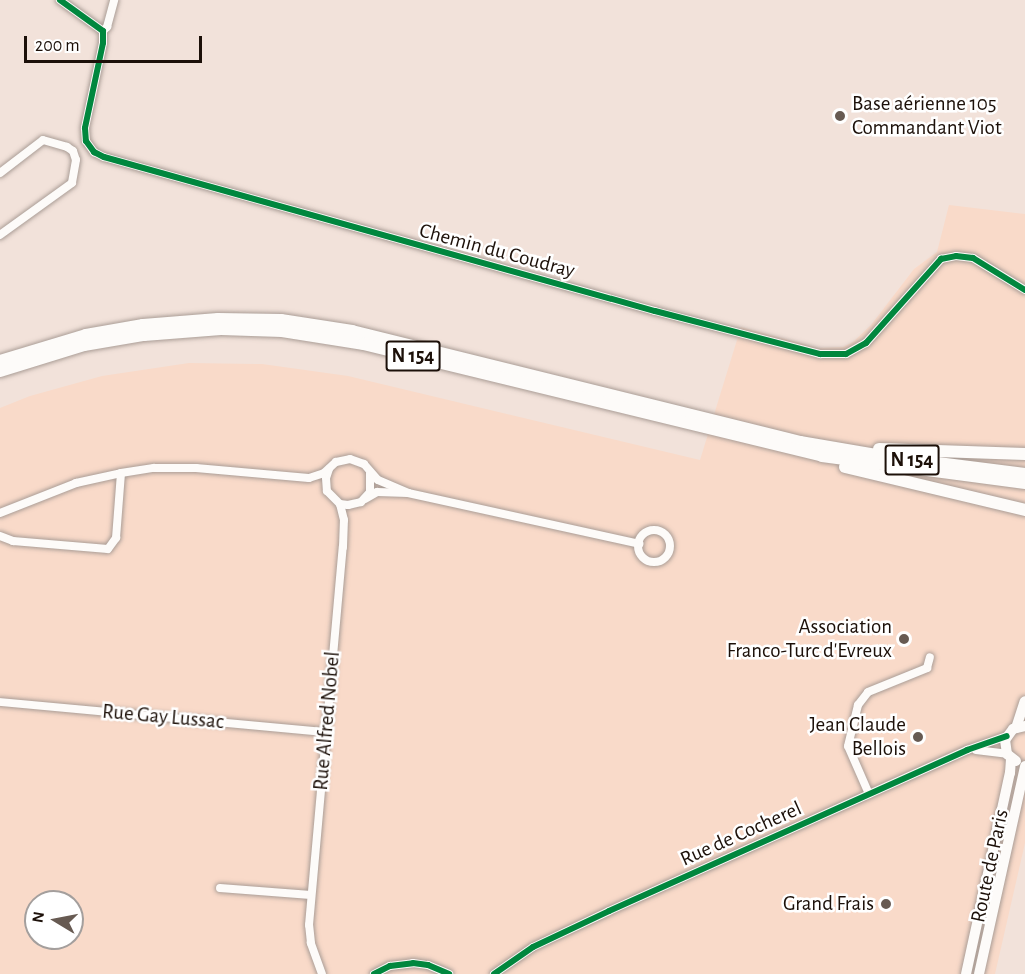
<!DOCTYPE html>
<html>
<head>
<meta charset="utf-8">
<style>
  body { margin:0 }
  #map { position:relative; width:1025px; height:974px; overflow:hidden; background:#f2e2da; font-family:"Alegreya Sans",sans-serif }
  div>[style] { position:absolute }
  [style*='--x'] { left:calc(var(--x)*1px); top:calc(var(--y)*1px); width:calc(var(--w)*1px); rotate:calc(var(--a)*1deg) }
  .built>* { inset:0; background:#f9dac9 }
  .roads { filter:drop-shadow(0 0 2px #aa9d96) drop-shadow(0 0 2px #aa9d96) }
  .minor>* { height:8px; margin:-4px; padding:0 4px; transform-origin:4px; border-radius:4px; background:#fdfbf9 }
  .minor>.ring { margin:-4px; padding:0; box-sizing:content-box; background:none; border:8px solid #fdfbf9; border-radius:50% }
  .major>* { height:10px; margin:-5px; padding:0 5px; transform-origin:5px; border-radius:5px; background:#fdfbf9 }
  .highway>* { height:12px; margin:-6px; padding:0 6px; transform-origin:6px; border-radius:6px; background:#fdfbf9 }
  .cycleway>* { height:6px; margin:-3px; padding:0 3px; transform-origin:3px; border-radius:3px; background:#00873e }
  .dots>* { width:16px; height:16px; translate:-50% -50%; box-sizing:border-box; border:3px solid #fff; border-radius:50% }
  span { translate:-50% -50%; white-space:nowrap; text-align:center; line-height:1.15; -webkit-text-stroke:5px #fff; paint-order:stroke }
  .shield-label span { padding:2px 4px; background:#fff; border:2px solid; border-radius:4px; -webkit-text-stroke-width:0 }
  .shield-label { font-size:20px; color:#1c1009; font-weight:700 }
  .poi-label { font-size:21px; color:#1c1009 }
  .left { translate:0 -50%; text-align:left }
  .right { translate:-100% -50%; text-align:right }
  .street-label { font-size:21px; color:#1c1009 }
  .north { position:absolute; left:24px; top:890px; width:60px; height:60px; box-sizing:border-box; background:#fff; border:2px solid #a49f9d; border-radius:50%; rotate:280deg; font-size:16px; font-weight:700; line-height:24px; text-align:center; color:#1c1009 }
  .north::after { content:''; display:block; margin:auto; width:21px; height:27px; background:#675a52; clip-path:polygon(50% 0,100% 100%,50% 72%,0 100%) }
  .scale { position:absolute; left:24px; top:36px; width:178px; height:27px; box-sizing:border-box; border:3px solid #1c1009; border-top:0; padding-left:8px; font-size:18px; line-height:21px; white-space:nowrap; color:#1c1009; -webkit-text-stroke:4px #fff; paint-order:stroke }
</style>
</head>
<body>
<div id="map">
  <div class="built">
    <div style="clip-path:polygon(evenodd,949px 205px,1025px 214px,1025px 843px,995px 974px,0 974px,0 408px,30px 396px,102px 376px,189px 363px,262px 364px,348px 376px,700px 460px,741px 327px,818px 348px,843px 347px,853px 342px,871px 325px,914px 269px,937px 252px,949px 205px,36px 902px,72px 902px,72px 938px,36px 938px,36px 902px)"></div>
  </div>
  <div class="roads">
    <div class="minor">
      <div style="--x:60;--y:0;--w:53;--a:35.8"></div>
      <div style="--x:103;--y:31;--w:12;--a:90"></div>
      <div style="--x:103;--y:43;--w:87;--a:102"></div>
      <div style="--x:85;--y:128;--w:13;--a:86"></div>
      <div style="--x:86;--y:141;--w:14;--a:54"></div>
      <div style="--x:94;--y:152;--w:11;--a:27"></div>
      <div style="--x:104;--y:157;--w:572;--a:15.62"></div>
      <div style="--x:655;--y:311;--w:171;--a:14.6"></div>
      <div style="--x:820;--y:354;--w:26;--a:0"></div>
      <div style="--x:846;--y:354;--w:23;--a:-29"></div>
      <div style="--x:866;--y:343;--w:113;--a:-48.2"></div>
      <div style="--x:941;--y:259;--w:15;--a:-11"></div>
      <div style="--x:956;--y:256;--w:17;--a:7"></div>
      <div style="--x:973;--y:258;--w:61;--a:31.6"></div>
      <div style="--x:103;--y:31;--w:6;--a:-45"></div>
      <div style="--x:107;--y:27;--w:28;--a:-75"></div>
      <div style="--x:0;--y:173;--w:54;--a:-37.5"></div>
      <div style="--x:43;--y:140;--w:25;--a:16"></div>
      <div style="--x:67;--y:147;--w:7;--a:34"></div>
      <div style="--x:73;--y:151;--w:9;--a:72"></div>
      <div style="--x:76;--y:160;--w:23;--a:100"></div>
      <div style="--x:72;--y:183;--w:89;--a:144.2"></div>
      <div style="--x:329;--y:469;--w:9;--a:108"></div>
      <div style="--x:326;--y:478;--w:13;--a:86"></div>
      <div style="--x:327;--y:491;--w:18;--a:45"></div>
      <div style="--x:340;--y:504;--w:8;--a:7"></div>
      <div style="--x:348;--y:505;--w:13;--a:-13"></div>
      <div style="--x:361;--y:502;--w:13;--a:-48"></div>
      <div style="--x:370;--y:492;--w:19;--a:-90"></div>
      <div style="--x:365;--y:499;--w:14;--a:-30"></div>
      <div style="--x:377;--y:492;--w:31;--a:2"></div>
      <div style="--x:408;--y:493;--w:237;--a:12.4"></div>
      <div style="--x:0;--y:513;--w:82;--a:-21.5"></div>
      <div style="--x:76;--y:483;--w:46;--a:-12.5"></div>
      <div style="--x:121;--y:473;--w:33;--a:-9"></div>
      <div style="--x:154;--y:468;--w:42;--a:0"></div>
      <div style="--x:196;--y:468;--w:113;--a:5.1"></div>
      <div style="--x:309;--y:478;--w:16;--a:-18"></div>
      <div style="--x:324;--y:473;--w:16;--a:-43"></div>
      <div style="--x:336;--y:462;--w:14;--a:-12"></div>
      <div style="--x:350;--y:459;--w:15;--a:20"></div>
      <div style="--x:364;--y:464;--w:21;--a:49"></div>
      <div style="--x:378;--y:480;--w:33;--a:23"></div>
      <div class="ring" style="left:638px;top:530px;width:24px;height:24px"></div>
      <div style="--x:0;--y:536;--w:14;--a:21"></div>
      <div style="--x:13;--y:541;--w:95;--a:4.8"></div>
      <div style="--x:108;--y:549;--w:14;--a:-54"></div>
      <div style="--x:116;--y:538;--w:65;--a:-85.6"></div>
      <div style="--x:0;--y:702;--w:327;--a:5.3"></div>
      <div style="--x:976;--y:750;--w:31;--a:7"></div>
      <div style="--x:869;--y:794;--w:52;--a:-113.6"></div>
      <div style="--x:848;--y:746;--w:42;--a:-76.3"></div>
      <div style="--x:858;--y:705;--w:16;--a:-52"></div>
      <div style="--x:868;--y:692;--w:64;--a:-22.1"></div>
      <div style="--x:927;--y:668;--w:11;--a:-75"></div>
      <div style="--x:220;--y:888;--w:91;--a:4.4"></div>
      <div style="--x:322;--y:974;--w:33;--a:-110"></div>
      <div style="--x:311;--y:943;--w:18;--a:-96"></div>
      <div style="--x:309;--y:925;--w:380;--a:-84.9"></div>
      <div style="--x:343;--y:547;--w:27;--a:-88"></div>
      <div style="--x:344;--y:520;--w:16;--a:-104"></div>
      <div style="--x:374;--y:974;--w:18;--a:-27"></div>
      <div style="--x:390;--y:966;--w:23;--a:-7"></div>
      <div style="--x:413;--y:963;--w:15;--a:8"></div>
      <div style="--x:428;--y:965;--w:23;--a:23"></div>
      <div style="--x:494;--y:974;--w:47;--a:-34.7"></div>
      <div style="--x:533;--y:947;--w:84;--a:-25.3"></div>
      <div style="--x:609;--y:911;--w:393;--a:-24.2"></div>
      <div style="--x:967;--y:750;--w:42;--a:-19.3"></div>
    </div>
    <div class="major">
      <div style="--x:1016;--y:728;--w:28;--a:-72"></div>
      <div style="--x:1016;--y:761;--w:11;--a:-142"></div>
      <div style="--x:1007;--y:754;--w:14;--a:-98"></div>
      <div style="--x:1005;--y:740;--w:14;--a:-54"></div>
      <div style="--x:1013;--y:729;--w:12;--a:-14"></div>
      <div style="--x:966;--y:974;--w:206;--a:-77.7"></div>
      <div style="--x:1010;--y:773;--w:15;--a:-86"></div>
      <div style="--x:979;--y:974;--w:213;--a:-77.5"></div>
    </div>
    <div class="highway">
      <div style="--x:0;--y:361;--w:90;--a:-16.8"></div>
      <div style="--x:86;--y:335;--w:58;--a:-10"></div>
      <div style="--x:143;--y:325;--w:75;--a:-4.6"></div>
      <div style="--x:218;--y:319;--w:63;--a:0.9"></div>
      <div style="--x:281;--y:320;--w:72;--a:8.8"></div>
      <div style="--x:352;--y:331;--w:462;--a:13.9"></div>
      <div style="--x:800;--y:442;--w:83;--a:9.7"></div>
      <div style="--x:882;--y:456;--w:144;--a:7.2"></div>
      <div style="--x:0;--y:371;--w:88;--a:-17.2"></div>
      <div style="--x:84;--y:345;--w:61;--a:-9.5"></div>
      <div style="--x:144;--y:335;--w:77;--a:-4.5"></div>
      <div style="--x:221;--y:329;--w:61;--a:1.9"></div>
      <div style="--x:282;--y:331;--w:83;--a:9"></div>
      <div style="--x:364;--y:344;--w:471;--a:13.7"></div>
      <div style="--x:822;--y:456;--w:205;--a:7.6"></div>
      <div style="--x:879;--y:449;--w:146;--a:2"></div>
      <div style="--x:845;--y:467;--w:185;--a:13.4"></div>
    </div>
  </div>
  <div class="cycleway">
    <div style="--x:60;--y:0;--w:53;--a:35.8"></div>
    <div style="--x:103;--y:31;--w:12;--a:90"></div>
    <div style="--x:103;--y:43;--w:87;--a:102"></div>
    <div style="--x:85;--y:128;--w:13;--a:86"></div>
    <div style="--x:86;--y:141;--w:14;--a:54"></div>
    <div style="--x:94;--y:152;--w:11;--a:27"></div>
    <div style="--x:104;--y:157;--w:572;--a:15.62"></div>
    <div style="--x:655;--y:311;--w:171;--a:14.6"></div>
    <div style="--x:820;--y:354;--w:26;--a:0"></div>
    <div style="--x:846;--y:354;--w:23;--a:-29"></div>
    <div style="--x:866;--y:343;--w:113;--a:-48.2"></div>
    <div style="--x:941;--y:259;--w:15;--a:-11"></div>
    <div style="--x:956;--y:256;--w:17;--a:7"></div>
    <div style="--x:973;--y:258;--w:61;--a:31.6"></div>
    <div style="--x:374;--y:974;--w:18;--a:-27"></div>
    <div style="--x:390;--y:966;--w:23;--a:-7"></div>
    <div style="--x:413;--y:963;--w:15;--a:8"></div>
    <div style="--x:428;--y:965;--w:23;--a:23"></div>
    <div style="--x:494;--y:974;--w:47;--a:-34.7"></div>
    <div style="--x:533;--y:947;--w:84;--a:-25.3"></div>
    <div style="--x:609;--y:911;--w:393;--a:-24.2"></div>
    <div style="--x:967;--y:750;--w:42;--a:-19.3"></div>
  </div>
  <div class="dots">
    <div style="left:840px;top:116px;background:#675a52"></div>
    <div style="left:904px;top:639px;background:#675a52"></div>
    <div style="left:918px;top:737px;background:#675a52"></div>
    <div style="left:886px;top:904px;background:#675a52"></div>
  </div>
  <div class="shield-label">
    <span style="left:413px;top:356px">N 154</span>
    <span style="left:912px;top:460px">N 154</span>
  </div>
  <div class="poi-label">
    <span class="left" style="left:852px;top:116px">Base aérienne 105<br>Commandant Viot</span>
    <span class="right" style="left:892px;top:639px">Association<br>Franco-Turc d'Evreux</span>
    <span class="right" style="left:906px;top:737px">Jean Claude<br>Bellois</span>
    <span class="right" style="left:874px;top:904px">Grand Frais</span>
  </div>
  <div class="street-label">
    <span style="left:497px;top:251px;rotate:15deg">Chemin du Coudray</span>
    <span style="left:163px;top:717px;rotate:5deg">Rue Gay Lussac</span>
    <span style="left:327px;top:721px;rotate:-85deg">Rue Alfred Nobel</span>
    <span style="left:741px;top:834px;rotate:-24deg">Rue de Cocherel</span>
    <span style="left:990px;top:866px;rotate:-78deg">Route de Paris</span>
  </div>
  <div class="north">N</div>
  <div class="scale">200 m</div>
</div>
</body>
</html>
